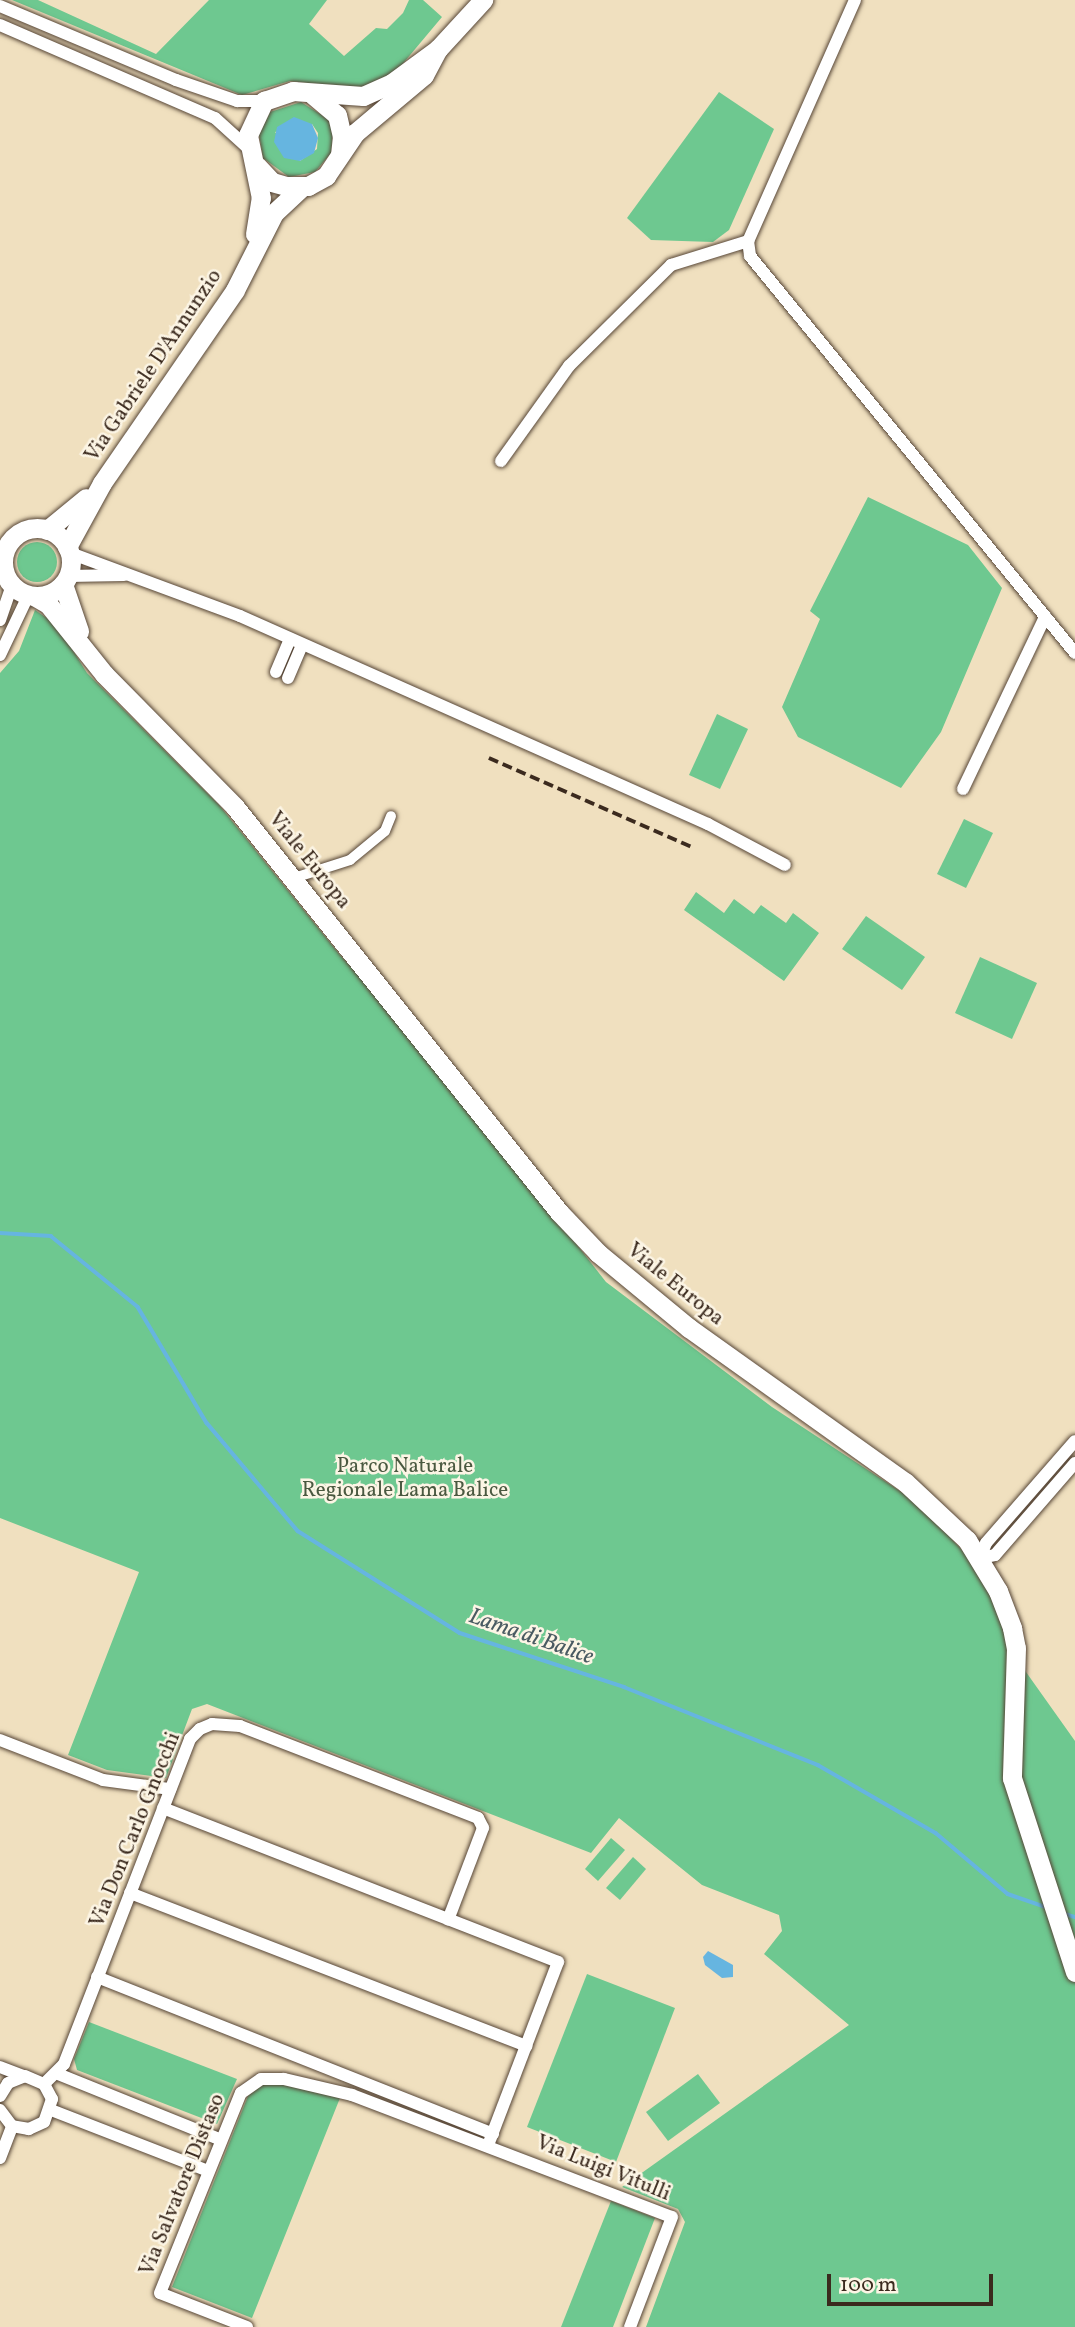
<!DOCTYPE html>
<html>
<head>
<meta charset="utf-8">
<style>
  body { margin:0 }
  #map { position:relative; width:1075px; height:2327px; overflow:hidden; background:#f0e0bf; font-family:Vollkorn,serif }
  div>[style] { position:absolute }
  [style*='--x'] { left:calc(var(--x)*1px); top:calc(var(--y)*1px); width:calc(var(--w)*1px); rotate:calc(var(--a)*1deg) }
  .green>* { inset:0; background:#6ec890 }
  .round { border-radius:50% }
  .water>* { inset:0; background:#66b5e0 }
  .stream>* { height:3.5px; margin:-1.75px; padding:0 1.75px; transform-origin:1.75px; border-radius:1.75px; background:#66b5e0 }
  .roads { filter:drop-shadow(0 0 2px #564536) drop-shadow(0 0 2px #564536) }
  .pedestrian>* { height:10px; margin:-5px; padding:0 5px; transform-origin:5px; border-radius:5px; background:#fff }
  .minor>* { height:12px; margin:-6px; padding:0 6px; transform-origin:6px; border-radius:6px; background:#fff }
  .secondary>* { height:19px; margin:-9.5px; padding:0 9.5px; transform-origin:9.5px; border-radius:9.5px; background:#fff }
  .secondary>.ring { margin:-9.5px; padding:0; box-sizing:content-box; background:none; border:19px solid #fff; border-radius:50% }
  .rail>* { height:3.5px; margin-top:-1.75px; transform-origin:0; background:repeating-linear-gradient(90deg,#3b2a1e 0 10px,transparent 0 15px) }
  span { translate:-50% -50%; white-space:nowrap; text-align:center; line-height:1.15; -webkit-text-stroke:5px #fcf5e5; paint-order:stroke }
  .street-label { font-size:21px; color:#3b2a1e }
  .park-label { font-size:21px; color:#4a5940 }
  .water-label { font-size:23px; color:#4a5b62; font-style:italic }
  .scale { position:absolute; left:827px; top:2274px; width:166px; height:32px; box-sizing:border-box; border:4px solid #3b2a1e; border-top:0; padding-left:9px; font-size:21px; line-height:24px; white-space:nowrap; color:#3b2a1e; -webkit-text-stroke:5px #fcf5e5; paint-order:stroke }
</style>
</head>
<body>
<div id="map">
  <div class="green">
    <div style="clip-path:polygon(12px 0,38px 0,156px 54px,209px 0,327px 0,309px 24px,344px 56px,376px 28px,387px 29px,403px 13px,409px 0,423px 0,442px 17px,395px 73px,358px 89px,290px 81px,242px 95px)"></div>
    <div style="clip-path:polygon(719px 92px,774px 129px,729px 230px,713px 242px,651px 240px,627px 218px)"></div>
    <div style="clip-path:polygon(evenodd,301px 102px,328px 119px,333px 133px,331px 153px,315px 172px,289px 177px,263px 158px,259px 134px,270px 112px,301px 102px,312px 124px,318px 133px,317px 149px,300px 161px,275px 132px,312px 124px)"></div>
    <div style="clip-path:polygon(868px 497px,968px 545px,1002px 588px,941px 732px,901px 788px,798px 737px,782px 707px,820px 619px,810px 611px)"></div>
    <div class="round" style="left:17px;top:542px;width:40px;height:40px"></div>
    <div style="clip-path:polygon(35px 610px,57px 625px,87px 673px,219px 805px,340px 955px,408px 1029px,606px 1282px,772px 1407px,918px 1503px,975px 1564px,1026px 1672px,1075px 1741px,1075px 2327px,646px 2327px,685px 2222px,678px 2209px,622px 2187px,849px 2025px,764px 1954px,782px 1931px,779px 1915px,702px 1885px,619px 1818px,591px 1853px,207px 1704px,192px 1709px,166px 1778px,107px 1770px,68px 1755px,139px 1572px,0 1518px,0 673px,19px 651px)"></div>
    <div style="clip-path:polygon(717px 714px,748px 729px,720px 789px,689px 775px)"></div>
    <div style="clip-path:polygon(964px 819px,993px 833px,966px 888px,937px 874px)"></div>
    <div style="clip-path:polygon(696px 892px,724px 913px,734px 899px,754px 914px,761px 905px,786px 923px,793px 913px,819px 933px,784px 981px,684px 910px)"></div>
    <div style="clip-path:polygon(866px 916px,925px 957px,902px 990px,842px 949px)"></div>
    <div style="clip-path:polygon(980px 957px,1037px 983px,1012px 1039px,955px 1013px)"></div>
    <div style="clip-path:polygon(611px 1838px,625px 1850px,598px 1881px,585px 1869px)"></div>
    <div style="clip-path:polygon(633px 1857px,646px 1869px,620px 1900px,606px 1888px)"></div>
    <div style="clip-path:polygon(587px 1974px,675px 2008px,616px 2162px,527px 2127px)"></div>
    <div style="clip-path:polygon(89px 2022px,237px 2079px,217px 2124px,77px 2070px,74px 2059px)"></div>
    <div style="clip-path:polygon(698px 2074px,720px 2103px,668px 2141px,646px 2112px)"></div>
    <div style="clip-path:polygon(273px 2082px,340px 2098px,252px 2318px,172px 2287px,248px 2096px,263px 2084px)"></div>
    <div style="clip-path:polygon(611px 2201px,655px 2218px,613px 2327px,561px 2327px)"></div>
  </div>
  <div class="water">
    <div style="clip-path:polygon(294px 117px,312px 124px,318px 138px,314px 153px,300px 161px,284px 158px,274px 142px,277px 127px)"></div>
    <div style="clip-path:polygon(708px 1951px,733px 1965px,733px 1977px,722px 1978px,705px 1965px,703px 1957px)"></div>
  </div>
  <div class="stream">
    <div style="--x:0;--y:1233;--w:51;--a:3.4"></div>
    <div style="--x:51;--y:1236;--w:112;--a:39.2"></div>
    <div style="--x:138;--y:1307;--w:135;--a:59.3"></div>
    <div style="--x:207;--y:1423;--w:141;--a:49.9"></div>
    <div style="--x:298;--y:1531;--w:191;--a:32.2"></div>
    <div style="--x:460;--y:1633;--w:173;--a:18.2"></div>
    <div style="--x:624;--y:1687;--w:209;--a:21.9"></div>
    <div style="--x:818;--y:1765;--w:136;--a:30"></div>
    <div style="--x:936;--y:1833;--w:94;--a:40.3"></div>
    <div style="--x:1008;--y:1894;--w:39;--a:19"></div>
    <div style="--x:1062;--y:1913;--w:14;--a:17"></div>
  </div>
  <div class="roads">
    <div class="pedestrian">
      <div style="--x:294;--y:878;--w:59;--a:-17.8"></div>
      <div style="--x:350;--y:860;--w:45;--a:-39.6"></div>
      <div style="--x:385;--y:831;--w:16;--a:-68"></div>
    </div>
    <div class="minor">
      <div style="--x:855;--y:0;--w:264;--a:113.9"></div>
      <div style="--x:748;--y:241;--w:15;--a:82"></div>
      <div style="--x:750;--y:256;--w:513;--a:50.69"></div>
      <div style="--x:0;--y:6;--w:191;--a:22.8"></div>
      <div style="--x:176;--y:80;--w:65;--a:19"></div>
      <div style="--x:237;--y:101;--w:27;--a:0"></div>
      <div style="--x:0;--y:25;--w:234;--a:23.4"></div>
      <div style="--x:215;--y:118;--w:45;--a:42.3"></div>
      <div style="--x:501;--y:461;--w:117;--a:-54.4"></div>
      <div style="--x:569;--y:366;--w:144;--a:-44.7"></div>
      <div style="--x:671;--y:265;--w:81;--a:-17.3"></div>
      <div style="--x:70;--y:553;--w:181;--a:20.3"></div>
      <div style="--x:240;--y:616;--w:512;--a:23.96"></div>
      <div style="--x:708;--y:824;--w:87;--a:28"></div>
      <div style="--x:68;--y:576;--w:56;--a:-1"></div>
      <div style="--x:0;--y:620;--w:36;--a:-71"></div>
      <div style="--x:0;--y:655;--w:65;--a:-64.6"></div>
      <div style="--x:276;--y:672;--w:36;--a:-67"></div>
      <div style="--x:288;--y:678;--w:36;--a:-67"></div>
      <div style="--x:963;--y:789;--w:191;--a:-64.5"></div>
      <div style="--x:980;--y:1558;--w:16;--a:-68"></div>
      <div style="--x:986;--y:1543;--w:135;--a:-48.9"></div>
      <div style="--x:980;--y:1558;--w:15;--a:-11"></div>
      <div style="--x:995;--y:1555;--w:122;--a:-49"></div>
      <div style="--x:0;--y:1740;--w:110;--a:21.2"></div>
      <div style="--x:103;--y:1780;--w:68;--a:7.7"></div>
      <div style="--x:163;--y:1808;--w:424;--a:21.3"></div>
      <div style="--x:558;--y:1962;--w:196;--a:110.9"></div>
      <div style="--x:130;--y:1893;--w:425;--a:21.1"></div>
      <div style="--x:97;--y:1977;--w:426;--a:21.6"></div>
      <div style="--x:0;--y:2067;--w:26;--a:21"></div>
      <div style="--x:58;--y:2074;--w:176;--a:22"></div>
      <div style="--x:44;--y:2084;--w:28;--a:-45"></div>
      <div style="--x:64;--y:2064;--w:349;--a:-68.8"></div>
      <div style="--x:190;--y:1739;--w:14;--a:-45"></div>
      <div style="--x:200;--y:1729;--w:13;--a:-23"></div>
      <div style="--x:212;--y:1724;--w:28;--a:4"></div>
      <div style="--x:240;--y:1726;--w:255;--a:21.1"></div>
      <div style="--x:478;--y:1818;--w:11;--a:63"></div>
      <div style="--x:483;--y:1828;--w:98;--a:110.8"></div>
      <div style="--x:0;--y:2096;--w:15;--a:-58"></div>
      <div style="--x:8;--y:2083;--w:18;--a:-22"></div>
      <div style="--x:25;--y:2076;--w:21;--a:23"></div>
      <div style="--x:44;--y:2084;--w:17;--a:62"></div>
      <div style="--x:52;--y:2099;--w:24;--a:109"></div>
      <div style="--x:44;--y:2122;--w:17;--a:155"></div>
      <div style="--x:29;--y:2129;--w:17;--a:-170"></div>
      <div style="--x:12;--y:2126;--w:20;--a:-127"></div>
      <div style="--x:51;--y:2110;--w:168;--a:21.2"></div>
      <div style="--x:0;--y:2158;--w:34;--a:-69"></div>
      <div style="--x:247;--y:2327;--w:93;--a:-158.7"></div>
      <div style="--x:160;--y:2293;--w:216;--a:-68"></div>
      <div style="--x:241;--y:2093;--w:24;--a:-35"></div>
      <div style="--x:261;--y:2079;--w:23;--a:0"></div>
      <div style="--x:284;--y:2079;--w:70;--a:13.2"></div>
      <div style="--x:352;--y:2095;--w:342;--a:20.9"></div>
      <div style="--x:672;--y:2217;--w:118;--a:110.9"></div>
    </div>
    <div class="secondary">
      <div style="--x:313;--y:95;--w:31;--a:40"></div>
      <div style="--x:337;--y:115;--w:22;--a:77"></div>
      <div style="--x:342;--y:136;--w:18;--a:96"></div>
      <div style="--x:257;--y:166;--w:22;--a:47"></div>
      <div style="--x:272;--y:182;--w:15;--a:16"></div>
      <div style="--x:286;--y:186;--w:22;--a:0"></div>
      <div style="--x:308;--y:186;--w:21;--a:-29"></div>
      <div style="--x:326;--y:176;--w:52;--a:-56"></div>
      <div style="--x:355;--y:133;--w:90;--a:-40"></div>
      <div style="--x:424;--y:75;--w:30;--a:-62"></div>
      <div style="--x:438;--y:49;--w:67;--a:-47.4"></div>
      <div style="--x:255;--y:234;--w:36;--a:-81"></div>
      <div style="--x:261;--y:198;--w:64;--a:-101.7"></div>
      <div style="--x:248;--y:135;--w:38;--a:-65"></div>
      <div style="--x:264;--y:101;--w:31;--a:-19"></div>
      <div style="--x:293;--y:91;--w:70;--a:4.1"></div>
      <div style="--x:363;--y:96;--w:32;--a:-24"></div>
      <div style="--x:392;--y:83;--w:57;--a:-36.5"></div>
      <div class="ring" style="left:3px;top:528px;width:49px;height:49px"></div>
      <div style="--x:47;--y:530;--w:50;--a:-39.4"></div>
      <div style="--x:67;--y:547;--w:73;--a:-61.3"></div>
      <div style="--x:102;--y:483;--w:234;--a:-55.4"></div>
      <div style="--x:235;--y:290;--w:86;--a:-63.1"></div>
      <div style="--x:274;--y:213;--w:38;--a:-43"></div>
      <div style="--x:63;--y:584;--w:50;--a:71.2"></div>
      <div style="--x:34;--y:596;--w:16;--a:30"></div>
      <div style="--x:48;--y:604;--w:90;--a:51.3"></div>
      <div style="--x:104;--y:674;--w:187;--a:45.4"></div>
      <div style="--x:235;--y:807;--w:519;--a:51.34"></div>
      <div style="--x:559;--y:1212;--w:57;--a:46.4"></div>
      <div style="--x:598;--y:1253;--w:118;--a:39.5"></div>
      <div style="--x:689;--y:1328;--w:265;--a:35.5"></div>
      <div style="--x:905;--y:1482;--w:85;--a:43.1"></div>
      <div style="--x:967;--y:1540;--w:60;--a:58.7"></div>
      <div style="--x:998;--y:1591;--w:40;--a:69"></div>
      <div style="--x:1012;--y:1628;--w:20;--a:79"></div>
      <div style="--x:1016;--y:1648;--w:130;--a:91.8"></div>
      <div style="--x:1012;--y:1778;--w:204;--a:72"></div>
    </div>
  </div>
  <div class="rail">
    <div style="--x:489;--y:758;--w:224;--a:23.7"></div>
  </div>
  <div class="street-label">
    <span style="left:154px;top:366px;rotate:-56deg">Via Gabriele D'Annunzio</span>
    <span style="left:309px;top:861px;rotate:51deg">Viale Europa</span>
    <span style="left:675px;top:1285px;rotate:39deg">Viale Europa</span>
    <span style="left:136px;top:1830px;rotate:-68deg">Via Don Carlo Gnocchi</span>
    <span style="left:603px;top:2169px;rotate:22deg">Via Luigi Vitulli</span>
    <span style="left:183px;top:2185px;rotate:-68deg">Via Salvatore Distaso</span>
  </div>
  <div class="park-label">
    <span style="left:405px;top:1479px">Parco Naturale<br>Regionale Lama Balice</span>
  </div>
  <div class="water-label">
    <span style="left:531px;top:1637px;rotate:19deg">Lama di Balice</span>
  </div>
  <div class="scale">100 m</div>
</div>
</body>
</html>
